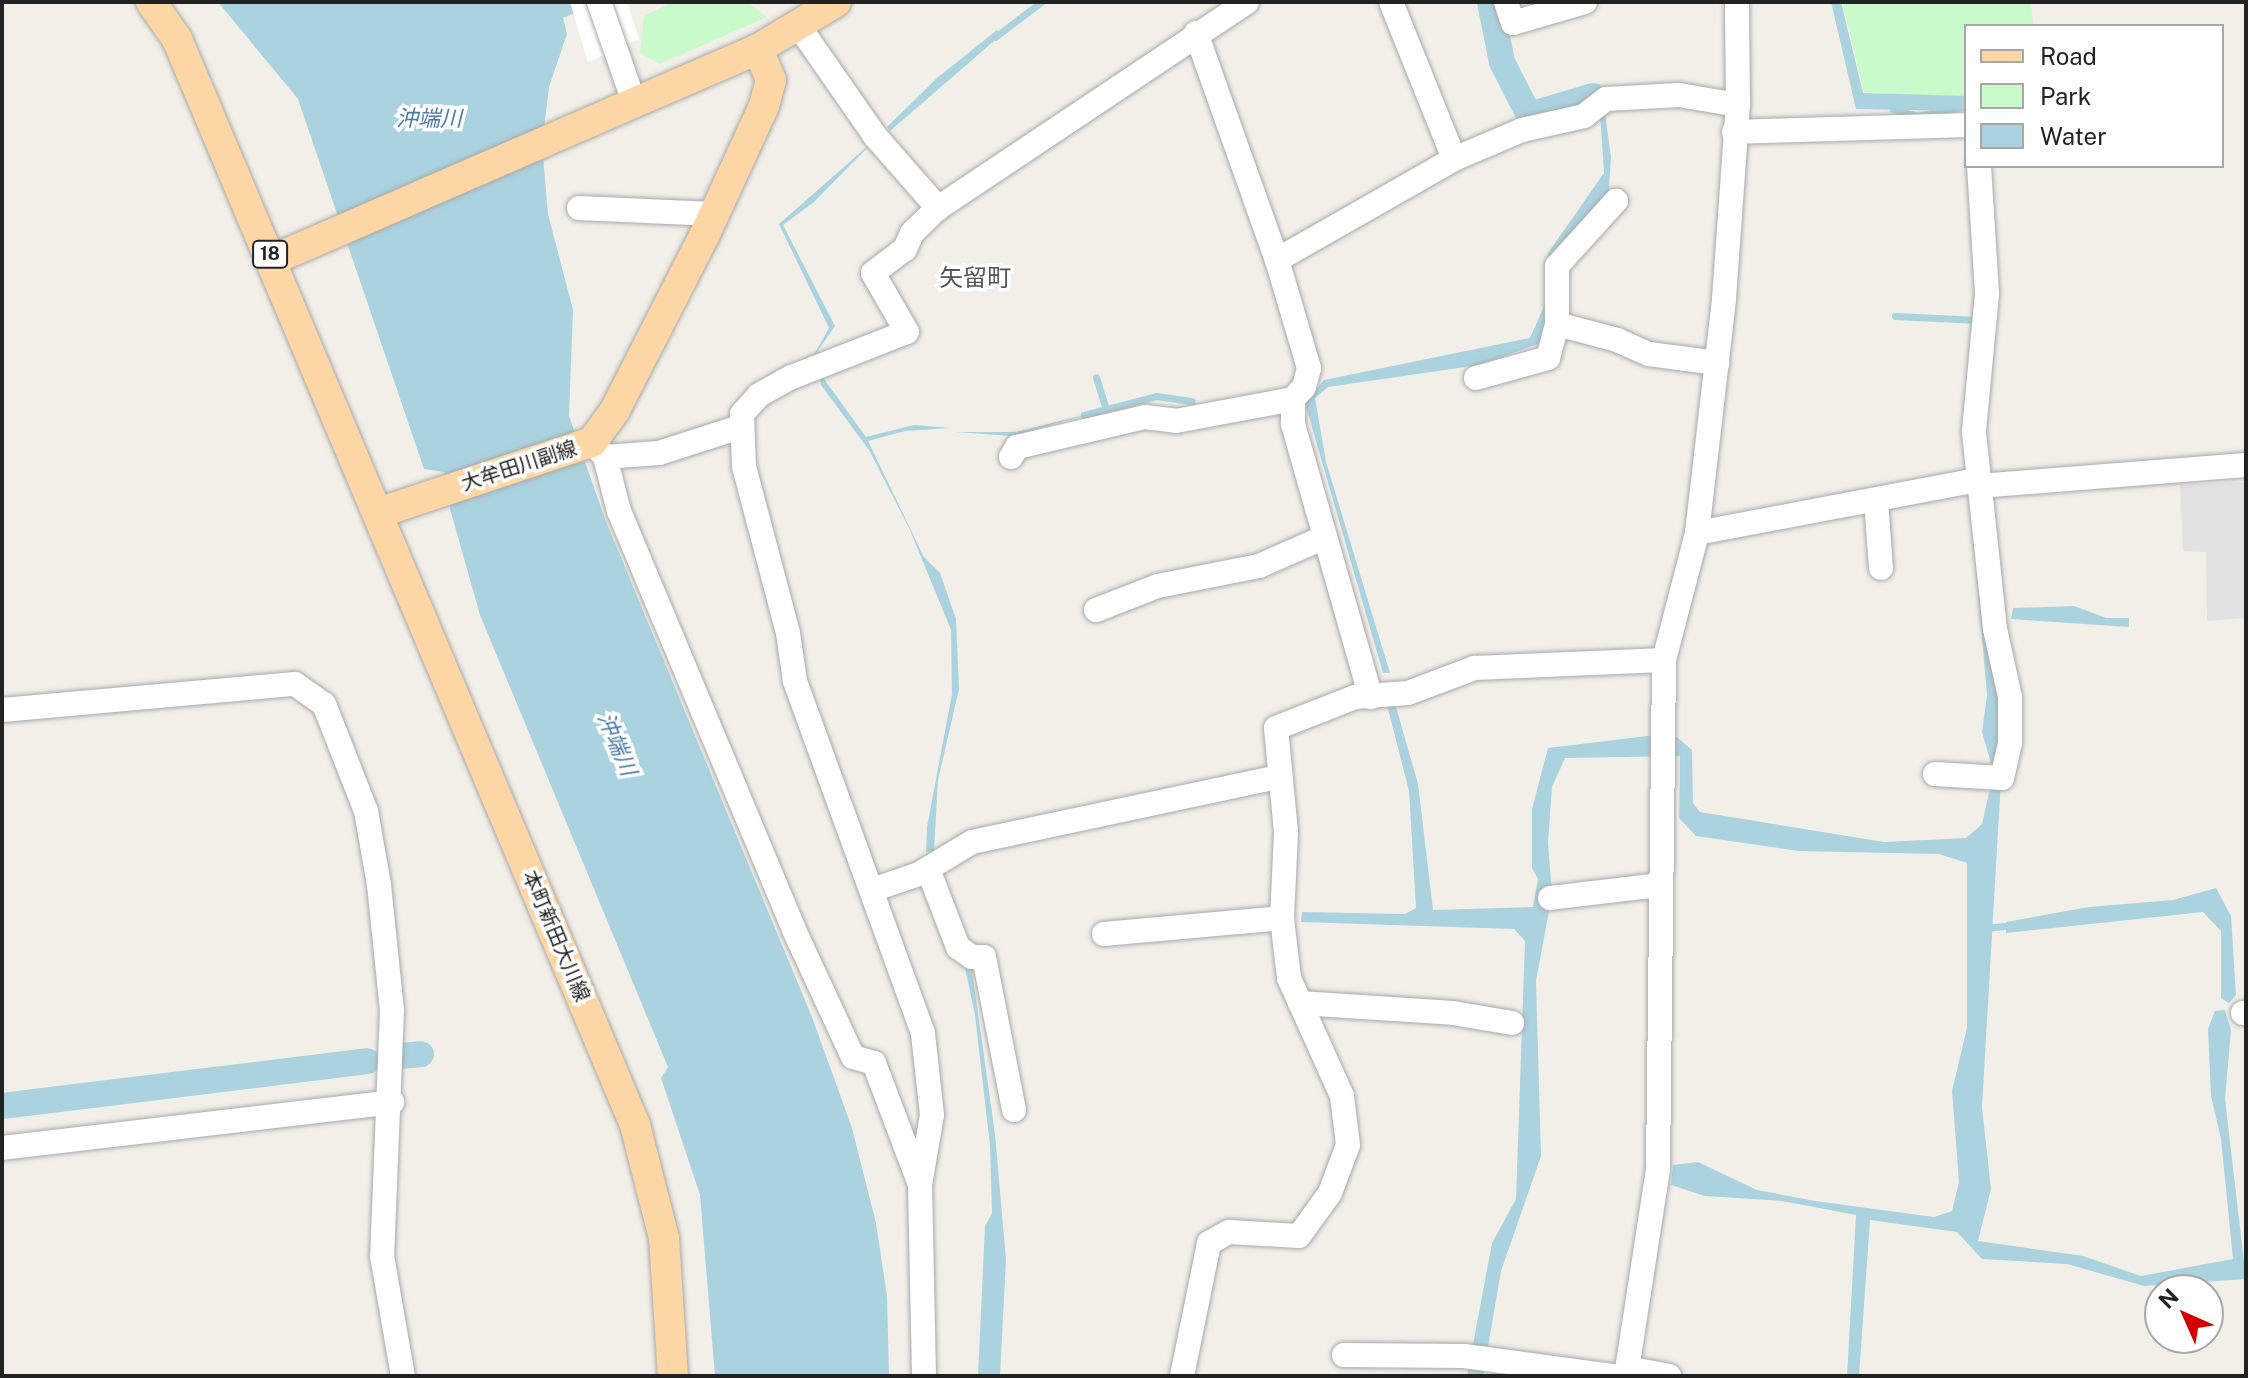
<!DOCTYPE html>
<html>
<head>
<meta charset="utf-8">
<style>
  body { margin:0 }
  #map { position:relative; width:2248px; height:1378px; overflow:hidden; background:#f2efe9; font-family:"Public Sans","Noto Sans JP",sans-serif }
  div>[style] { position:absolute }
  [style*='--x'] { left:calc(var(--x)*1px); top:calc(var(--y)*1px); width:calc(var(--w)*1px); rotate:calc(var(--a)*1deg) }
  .park>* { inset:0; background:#c8facc }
  .parking>* { inset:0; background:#e2e2e2 }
  .water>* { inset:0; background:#aad3df }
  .pier>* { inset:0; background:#fff }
  .stream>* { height:7px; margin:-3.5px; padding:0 3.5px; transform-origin:3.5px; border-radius:3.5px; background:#aad3df }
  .canal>* { height:26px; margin:-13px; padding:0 13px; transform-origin:13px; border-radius:13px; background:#aad3df }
  .roads { filter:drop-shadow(0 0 2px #a9a9a9) drop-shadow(0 0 2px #a9a9a9) }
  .minor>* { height:24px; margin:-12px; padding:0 12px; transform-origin:12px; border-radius:12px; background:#fff }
  .major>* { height:30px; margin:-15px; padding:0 15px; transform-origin:15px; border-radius:15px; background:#fcd6a4 }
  span { translate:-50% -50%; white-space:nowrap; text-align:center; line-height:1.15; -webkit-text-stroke:7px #fff; paint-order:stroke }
  .shield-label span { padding:2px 6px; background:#fff; border:2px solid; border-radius:6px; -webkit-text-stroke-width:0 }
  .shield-label { font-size:18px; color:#222; font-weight:700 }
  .street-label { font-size:20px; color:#222 }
  .water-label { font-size:22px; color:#4a7aab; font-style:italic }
  .quarter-label { font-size:24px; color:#555 }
  .frame { position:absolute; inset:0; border:4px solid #222; pointer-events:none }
  .legend { position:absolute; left:1964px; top:24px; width:260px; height:144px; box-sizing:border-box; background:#fff; border:2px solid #a7a7a7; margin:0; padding:10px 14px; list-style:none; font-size:24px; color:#222 }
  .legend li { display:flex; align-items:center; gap:16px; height:40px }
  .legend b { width:40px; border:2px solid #a7a7a7 }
  .north { position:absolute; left:2144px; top:1274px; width:80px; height:80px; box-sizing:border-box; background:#fff; border:2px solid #a7a7a7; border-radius:50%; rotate:315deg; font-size:22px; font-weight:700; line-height:32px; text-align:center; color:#222 }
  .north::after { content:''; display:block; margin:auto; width:28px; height:36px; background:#d40000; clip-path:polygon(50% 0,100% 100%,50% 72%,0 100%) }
</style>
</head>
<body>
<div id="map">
  <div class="park">
    <div style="clip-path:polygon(673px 2px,747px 2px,767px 17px,660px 64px,640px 53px,644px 16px)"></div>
    <div style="clip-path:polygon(1842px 2px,2031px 2px,2033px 26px,1966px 26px,1966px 99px,1864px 92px)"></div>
  </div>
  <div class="parking">
    <div style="clip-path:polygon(2246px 482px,2246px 618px,2207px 621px,2206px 552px,2183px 551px,2180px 485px)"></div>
  </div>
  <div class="water">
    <div style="clip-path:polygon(218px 2px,600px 2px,563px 18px,567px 34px,549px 87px,542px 144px,548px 214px,573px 310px,569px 416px,605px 519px,812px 1017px,852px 1128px,876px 1223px,887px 1296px,889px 1376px,715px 1376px,700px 1195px,661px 1078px,668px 1067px,480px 615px,450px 509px,450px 483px,444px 472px,424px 469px,298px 99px)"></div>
    <div style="clip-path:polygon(1831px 2px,1841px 2px,1863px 93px,1966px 96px,1966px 111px,1856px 109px)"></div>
    <div style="clip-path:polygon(997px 30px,1001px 35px,890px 131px,887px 127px,937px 78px)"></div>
    <div style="clip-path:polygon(1499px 30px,1513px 85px,1531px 113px,1527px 116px,1498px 61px,1493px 31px)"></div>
    <div style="clip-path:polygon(1605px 113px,1611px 157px,1608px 206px,1568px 246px,1546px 341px,1479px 365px,1328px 387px,1315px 398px,1326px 462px,1390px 673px,1383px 673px,1305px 403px,1324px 380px,1530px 338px,1545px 304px,1548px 253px,1604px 173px,1600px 114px)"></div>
    <div style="clip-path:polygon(878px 137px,814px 202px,783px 225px,835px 326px,810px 362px,829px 328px,779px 224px)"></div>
    <div style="clip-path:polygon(819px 372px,866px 437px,914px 425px,951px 428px,905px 431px,868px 441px,924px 557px,940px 573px,956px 619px,959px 689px,938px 780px,934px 851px,926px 852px,927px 827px,952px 694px,951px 630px,910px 530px,869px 450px,821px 385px)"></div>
    <div style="clip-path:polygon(1092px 413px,1013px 436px,955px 432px,1016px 432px)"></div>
    <div style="clip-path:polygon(1972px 521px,2000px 651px,1998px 764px,1991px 763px,1982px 732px,1987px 695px)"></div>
    <div style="clip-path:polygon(2074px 606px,2106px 618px,2129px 618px,2129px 627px,2011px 619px,2013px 608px)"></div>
    <div style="clip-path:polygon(1394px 700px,1418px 784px,1433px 910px,1533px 907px,1538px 879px,1532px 868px,1532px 809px,1548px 748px,1672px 733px,1692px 750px,1693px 803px,1700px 812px,1884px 842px,1966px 838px,1982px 824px,1992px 779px,2001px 780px,1982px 1107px,1991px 1189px,1978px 1241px,2083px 1256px,2141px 1276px,2233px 1259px,2221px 1139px,2211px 1096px,2208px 1029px,2215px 1011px,2225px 1010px,2231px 1030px,2225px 1099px,2246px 1279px,2144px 1286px,2067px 1264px,1982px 1259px,1957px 1232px,1870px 1220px,1859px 1376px,1847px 1376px,1856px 1215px,1782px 1201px,1705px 1196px,1671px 1185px,1673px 1165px,1698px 1162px,1757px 1190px,1815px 1201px,1934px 1217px,1952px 1211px,1959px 1182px,1952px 1091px,1967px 1028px,1967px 863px,1939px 854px,1798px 851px,1696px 836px,1679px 818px,1680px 756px,1565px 758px,1552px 787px,1548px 843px,1552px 895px,1536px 981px,1541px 1156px,1501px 1271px,1483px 1376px,1467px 1376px,1492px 1243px,1516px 1199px,1525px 941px,1514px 929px,1301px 922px,1302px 912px,1405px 914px,1416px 908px,1409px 791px,1386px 701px)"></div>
    <div style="clip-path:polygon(2216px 888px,2231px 916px,2236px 995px,2229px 1003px,2221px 998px,2221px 931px,2203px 912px,2006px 933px,2006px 922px,2089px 907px,2173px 900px)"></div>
    <div style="clip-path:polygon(956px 926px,972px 971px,995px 1134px,1006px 1260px,1000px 1376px,978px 1376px,985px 1226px,992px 1213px,990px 1146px,975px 1015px)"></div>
  </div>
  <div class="pier">
    <div style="clip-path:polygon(570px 2px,627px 2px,639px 39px,588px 62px)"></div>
  </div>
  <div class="stream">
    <div style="--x:995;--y:37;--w:58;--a:-37.3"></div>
    <div style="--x:1893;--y:109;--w:25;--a:16"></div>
    <div style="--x:1917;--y:116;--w:50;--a:-11.5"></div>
    <div style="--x:1895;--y:316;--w:83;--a:2.8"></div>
    <div style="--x:1096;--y:377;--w:31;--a:73"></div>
    <div style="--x:1084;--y:415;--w:74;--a:-14.8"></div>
    <div style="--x:1156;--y:396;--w:36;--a:8"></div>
    <div style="--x:1986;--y:928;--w:28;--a:-6"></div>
  </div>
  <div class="canal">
    <div style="--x:1490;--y:2;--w:61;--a:78.7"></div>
    <div style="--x:1502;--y:62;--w:59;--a:63"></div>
    <div style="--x:1529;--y:115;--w:67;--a:-16.5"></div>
    <div style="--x:400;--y:1056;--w:21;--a:-5"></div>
    <div style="--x:2;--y:1106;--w:368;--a:-7"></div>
  </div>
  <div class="roads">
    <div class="minor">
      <div style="--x:599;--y:2;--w:106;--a:70.7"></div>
      <div style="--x:1391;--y:2;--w:169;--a:68.1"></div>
      <div style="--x:1506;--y:2;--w:22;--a:72"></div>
      <div style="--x:1513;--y:23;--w:75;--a:-16.3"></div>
      <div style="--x:800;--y:28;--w:131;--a:55.2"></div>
      <div style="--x:875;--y:136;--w:96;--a:48.8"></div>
      <div style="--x:1196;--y:33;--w:241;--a:70.4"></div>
      <div style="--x:1277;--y:260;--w:113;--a:73.5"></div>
      <div style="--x:1309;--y:368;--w:20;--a:105"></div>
      <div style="--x:1304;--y:387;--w:16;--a:133"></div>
      <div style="--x:1293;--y:399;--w:25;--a:90"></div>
      <div style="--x:1293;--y:424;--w:284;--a:74.1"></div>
      <div style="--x:1734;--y:132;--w:232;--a:-1.7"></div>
      <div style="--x:579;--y:208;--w:135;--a:2.5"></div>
      <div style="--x:1277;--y:260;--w:204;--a:-29.7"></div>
      <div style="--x:1454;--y:159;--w:74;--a:-23.1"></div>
      <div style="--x:1522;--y:130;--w:64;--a:-12.7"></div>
      <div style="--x:1584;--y:116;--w:28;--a:-38"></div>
      <div style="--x:1606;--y:99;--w:73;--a:-3.1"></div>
      <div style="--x:1679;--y:95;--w:60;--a:9.6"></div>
      <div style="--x:1557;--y:324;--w:62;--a:14.9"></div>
      <div style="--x:1617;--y:340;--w:35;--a:24"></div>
      <div style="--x:1649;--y:354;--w:69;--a:7.5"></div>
      <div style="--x:1476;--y:378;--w:75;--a:-15.5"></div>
      <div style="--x:1548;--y:358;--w:35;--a:-75"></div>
      <div style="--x:1557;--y:324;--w:58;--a:-90"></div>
      <div style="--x:1557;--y:266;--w:88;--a:-47.8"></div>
      <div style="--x:592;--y:442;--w:20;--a:49"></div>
      <div style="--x:605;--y:457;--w:56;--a:75.5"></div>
      <div style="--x:619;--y:511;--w:454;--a:67.3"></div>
      <div style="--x:794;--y:930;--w:140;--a:65.1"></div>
      <div style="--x:853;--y:1057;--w:22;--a:16"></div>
      <div style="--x:874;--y:1063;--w:130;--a:69.3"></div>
      <div style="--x:920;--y:1185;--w:191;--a:88.8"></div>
      <div style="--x:605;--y:457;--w:54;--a:-4.2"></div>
      <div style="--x:659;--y:453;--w:85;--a:-17.8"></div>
      <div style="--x:1011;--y:457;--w:12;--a:-59"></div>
      <div style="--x:1017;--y:447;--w:131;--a:-13.2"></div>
      <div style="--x:1145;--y:417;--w:31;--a:7"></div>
      <div style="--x:1176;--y:421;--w:119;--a:-10.6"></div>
      <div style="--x:1978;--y:486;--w:269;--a:-4.5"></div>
      <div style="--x:1876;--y:500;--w:68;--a:85.8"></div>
      <div style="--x:1697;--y:533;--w:286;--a:-10.7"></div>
      <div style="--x:1096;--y:610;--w:66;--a:-21.2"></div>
      <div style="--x:1158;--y:586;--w:103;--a:-11.2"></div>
      <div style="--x:1259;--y:566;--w:72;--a:-23.7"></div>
      <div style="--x:2;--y:710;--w:294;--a:-5.1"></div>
      <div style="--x:295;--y:684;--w:35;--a:35"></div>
      <div style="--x:324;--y:704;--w:115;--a:68.6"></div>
      <div style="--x:366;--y:811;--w:75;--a:80"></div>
      <div style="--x:379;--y:885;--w:126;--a:84.1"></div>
      <div style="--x:392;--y:1010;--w:246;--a:92.3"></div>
      <div style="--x:382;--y:1256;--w:122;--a:80.1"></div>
      <div style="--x:1935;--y:774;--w:67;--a:3.4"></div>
      <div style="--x:2002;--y:778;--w:36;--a:-77"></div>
      <div style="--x:2010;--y:743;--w:46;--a:-90"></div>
      <div style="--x:2010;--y:697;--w:70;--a:-102.4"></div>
      <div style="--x:1995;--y:629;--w:199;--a:-96.1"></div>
      <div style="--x:1974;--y:431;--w:139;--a:-84.6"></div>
      <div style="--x:1987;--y:293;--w:127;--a:-93.6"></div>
      <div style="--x:928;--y:869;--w:84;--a:69"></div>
      <div style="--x:958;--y:947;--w:17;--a:36"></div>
      <div style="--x:972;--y:957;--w:12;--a:0"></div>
      <div style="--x:984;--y:957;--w:156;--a:78.9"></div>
      <div style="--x:872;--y:890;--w:50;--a:-18.8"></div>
      <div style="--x:919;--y:874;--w:62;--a:-31.1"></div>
      <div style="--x:972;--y:842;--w:312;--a:-12"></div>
      <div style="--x:1550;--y:898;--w:110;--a:-6.8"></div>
      <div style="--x:1104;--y:934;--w:179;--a:-5.1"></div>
      <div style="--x:1300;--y:1003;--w:153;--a:3.7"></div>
      <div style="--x:1453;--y:1013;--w:60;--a:9.6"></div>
      <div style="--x:2243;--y:1013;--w:3;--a:0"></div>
      <div style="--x:2;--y:1148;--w:393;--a:-6.7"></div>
      <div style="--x:920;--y:1185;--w:71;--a:-80.3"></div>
      <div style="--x:932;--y:1115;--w:82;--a:-96.3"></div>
      <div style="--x:923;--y:1033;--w:375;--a:-110"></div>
      <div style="--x:795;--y:681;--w:49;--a:-98.3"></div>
      <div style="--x:788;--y:633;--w:172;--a:-104.8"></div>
      <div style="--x:744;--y:467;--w:53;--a:-92.2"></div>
      <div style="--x:742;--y:414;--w:25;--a:-48"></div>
      <div style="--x:759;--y:395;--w:38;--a:-29"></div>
      <div style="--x:792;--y:377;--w:123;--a:-21.4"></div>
      <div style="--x:907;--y:332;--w:68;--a:-120"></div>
      <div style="--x:873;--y:273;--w:40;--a:-37"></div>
      <div style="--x:905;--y:249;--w:17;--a:-66"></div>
      <div style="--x:912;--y:233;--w:36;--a:-44"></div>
      <div style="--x:938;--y:208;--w:371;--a:-33.7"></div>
      <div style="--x:1344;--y:1355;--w:120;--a:0.5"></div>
      <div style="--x:1464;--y:1356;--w:149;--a:7.7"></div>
      <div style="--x:1627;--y:1368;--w:43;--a:10.8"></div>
      <div style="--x:1182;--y:1376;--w:136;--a:-78.5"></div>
      <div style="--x:1209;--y:1243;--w:23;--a:-29"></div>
      <div style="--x:1229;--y:1232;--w:70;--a:3.3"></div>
      <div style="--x:1299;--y:1236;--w:53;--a:-54.2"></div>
      <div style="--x:1330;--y:1193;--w:51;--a:-69.4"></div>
      <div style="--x:1348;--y:1145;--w:49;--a:-97"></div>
      <div style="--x:1342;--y:1096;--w:129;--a:-114.2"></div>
      <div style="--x:1289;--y:978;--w:60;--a:-96.7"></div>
      <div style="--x:1282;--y:918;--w:86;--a:-87.3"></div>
      <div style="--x:1286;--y:832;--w:104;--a:-95.5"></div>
      <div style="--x:1276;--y:728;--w:85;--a:-21.4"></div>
      <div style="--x:1355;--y:697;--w:53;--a:-4.3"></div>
      <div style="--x:1408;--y:693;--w:71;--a:-20.7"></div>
      <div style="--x:1474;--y:668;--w:190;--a:-2.4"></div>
      <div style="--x:1626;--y:1376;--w:209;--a:-81.2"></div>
      <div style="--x:1658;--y:1169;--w:509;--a:-89.32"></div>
      <div style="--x:1664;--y:660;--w:131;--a:-75.4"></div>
      <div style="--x:1697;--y:533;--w:236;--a:-83.4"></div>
      <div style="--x:1724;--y:299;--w:195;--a:-85.9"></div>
      <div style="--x:1738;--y:105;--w:103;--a:-90.6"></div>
    </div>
    <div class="major">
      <div style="--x:151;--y:2;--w:45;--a:54.9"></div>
      <div style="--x:177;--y:39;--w:1179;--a:67.13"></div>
      <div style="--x:635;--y:1125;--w:117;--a:75.6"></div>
      <div style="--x:664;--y:1238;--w:138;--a:86.3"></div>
      <div style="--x:272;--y:260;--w:530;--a:-23.47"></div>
      <div style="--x:758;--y:49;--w:91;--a:-31.1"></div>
      <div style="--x:381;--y:512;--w:222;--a:-18.4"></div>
      <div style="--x:592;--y:442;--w:39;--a:-54"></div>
      <div style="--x:615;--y:410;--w:200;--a:-62.9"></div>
      <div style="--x:706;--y:232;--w:139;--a:-65.3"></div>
      <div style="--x:764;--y:106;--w:27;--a:-75"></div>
      <div style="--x:771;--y:80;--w:34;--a:-113"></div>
    </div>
  </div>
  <div class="shield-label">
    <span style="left:270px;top:254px">18</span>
  </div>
  <div class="street-label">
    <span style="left:519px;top:466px;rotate:-18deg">大牟田川副線</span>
    <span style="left:556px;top:936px;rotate:67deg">本町新田大川線</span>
  </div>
  <div class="water-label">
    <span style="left:429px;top:119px">沖端川</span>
    <span style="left:617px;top:744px;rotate:67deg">沖端川</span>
  </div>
  <div class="quarter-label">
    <span style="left:975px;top:278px">矢留町</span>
  </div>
  <div class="frame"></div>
  <ul class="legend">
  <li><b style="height:10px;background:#fcd6a4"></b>Road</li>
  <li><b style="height:22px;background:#c8facc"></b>Park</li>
  <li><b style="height:22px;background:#aad3df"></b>Water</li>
  </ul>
  <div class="north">N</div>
</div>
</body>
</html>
